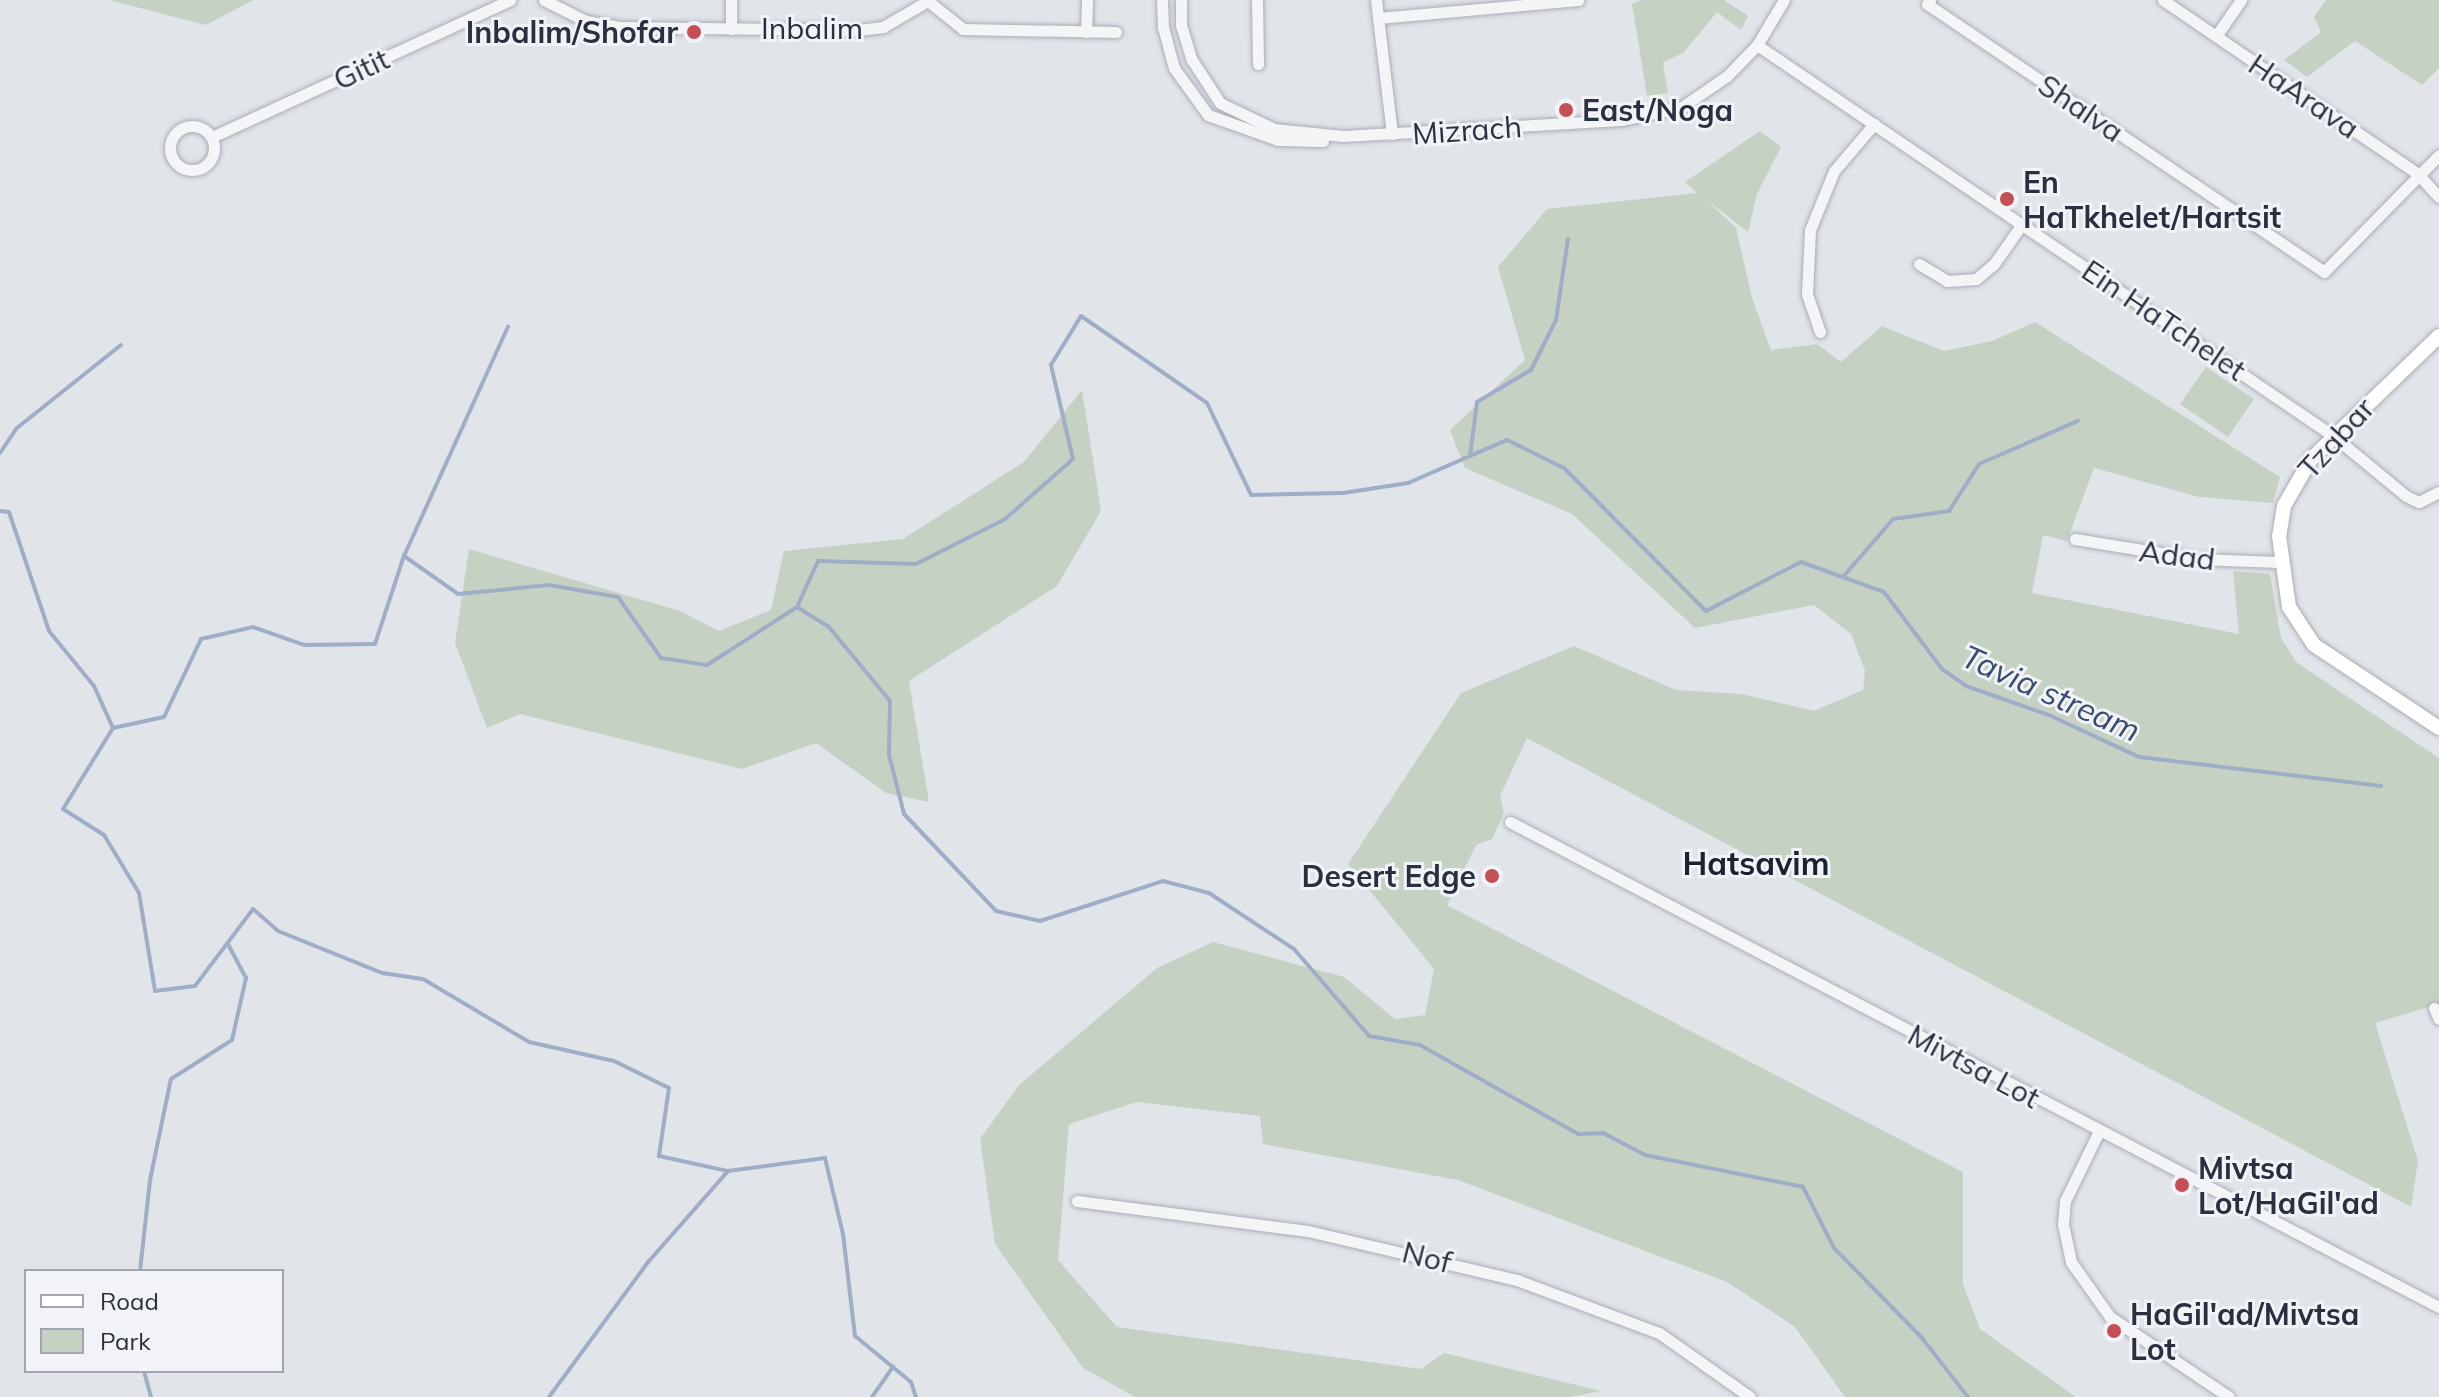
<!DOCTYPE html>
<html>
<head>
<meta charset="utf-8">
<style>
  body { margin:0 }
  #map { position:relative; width:2439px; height:1397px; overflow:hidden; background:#e1e4e9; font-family:Mulish,sans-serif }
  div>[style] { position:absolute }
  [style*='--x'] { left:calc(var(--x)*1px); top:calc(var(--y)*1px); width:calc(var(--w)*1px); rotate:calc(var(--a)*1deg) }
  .green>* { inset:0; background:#c5d2c3 }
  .stream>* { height:4px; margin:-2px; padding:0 2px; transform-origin:2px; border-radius:2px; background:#9faec6 }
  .roads { filter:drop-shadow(0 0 2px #aaaeb6) drop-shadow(0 0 2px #aaaeb6) }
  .street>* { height:11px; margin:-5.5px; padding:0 5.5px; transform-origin:5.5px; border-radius:5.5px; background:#f4f5f7 }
  .street>.ring { margin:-5.5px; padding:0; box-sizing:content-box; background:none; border:11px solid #f4f5f7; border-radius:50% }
  .secondary>* { height:14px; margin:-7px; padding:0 7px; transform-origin:7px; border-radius:7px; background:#fff }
  .dots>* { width:22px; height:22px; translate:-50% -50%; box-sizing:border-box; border:4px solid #f1f3f6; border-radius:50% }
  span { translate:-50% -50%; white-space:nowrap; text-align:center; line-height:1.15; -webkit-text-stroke:6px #f1f3f6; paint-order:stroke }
  .street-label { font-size:30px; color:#2b3040 }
  .poi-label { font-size:30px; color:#2b3040; font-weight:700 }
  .right { translate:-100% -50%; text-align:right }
  .left { translate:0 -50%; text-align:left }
  .water-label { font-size:32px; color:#384b71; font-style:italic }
  .neighbourhood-label { font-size:32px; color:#1d2131; font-weight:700 }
  .legend { position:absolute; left:24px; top:1269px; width:260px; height:104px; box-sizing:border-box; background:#f1f3f6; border:2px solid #a2a5ad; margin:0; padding:10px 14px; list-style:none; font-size:24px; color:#2b3040 }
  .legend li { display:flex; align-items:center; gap:16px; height:40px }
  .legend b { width:40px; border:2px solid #a2a5ad }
</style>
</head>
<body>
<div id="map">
  <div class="green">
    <div style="clip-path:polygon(109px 0,253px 0,206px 25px)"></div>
    <div style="clip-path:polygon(1642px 0,1724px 0,1748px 16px,1741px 30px,1717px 12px,1684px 52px,1663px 63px,1668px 93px,1647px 96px,1632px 4px)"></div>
    <div style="clip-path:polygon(2326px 0,2439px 0,2439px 68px,2422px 85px,2355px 41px,2307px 77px,2284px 60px,2321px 32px,2314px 17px)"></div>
    <div style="clip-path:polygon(1760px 131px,1781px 147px,1757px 194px,1748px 232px,1708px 201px,1736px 228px,1752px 298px,1771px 350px,1817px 344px,1841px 362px,1882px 326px,1944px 351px,1992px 341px,2035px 322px,2280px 477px,2273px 503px,2199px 497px,2094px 468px,2067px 541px,2043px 535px,2032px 593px,2239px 634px,2233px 571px,2270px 574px,2281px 638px,2296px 662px,2439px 758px,2439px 1004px,2375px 1023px,2418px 1161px,2411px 1207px,1527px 738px,1500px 796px,1504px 813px,1492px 839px,1476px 845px,1447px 905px,1963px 1172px,1963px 1284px,1980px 1329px,2076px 1397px,1845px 1397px,1795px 1327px,1727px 1282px,1458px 1180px,1263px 1144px,1260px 1116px,1137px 1102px,1069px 1124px,1058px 1260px,1117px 1327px,1421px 1369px,1444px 1353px,1601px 1391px,1570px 1397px,1135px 1397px,1083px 1368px,995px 1244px,980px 1139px,1019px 1085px,1157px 968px,1213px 942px,1344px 977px,1395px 1019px,1425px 1015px,1434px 969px,1348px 864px,1461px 693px,1574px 646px,1676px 690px,1742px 694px,1814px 711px,1863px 690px,1865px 671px,1851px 634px,1814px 605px,1695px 628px,1572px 514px,1465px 468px,1450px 430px,1525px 360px,1498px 267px,1547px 209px,1697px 193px,1685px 182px)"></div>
    <div style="clip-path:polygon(2206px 367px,2254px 399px,2228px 437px,2180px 404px)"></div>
    <div style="clip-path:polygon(1082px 390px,1101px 511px,1057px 586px,909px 681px,929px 802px,886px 793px,816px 743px,742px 769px,520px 714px,487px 728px,455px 643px,469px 549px,680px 611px,719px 631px,771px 610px,784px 551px,903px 539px,1024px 462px)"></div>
  </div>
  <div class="stream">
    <div style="--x:0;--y:453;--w:30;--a:-56"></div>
    <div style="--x:17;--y:428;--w:133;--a:-38.6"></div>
    <div style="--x:1470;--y:456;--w:54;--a:-82.6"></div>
    <div style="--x:1477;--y:402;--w:63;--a:-30.7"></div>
    <div style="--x:1531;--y:370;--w:56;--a:-63.4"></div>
    <div style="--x:1556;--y:320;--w:82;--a:-81.6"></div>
    <div style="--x:0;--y:511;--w:9;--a:6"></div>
    <div style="--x:9;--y:512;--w:126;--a:71.4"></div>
    <div style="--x:49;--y:631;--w:71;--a:50.7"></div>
    <div style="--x:94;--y:686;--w:46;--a:65.7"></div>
    <div style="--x:113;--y:728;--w:52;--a:-12.2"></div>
    <div style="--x:164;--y:717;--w:86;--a:-64.6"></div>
    <div style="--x:201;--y:639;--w:53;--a:-13"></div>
    <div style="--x:253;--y:627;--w:54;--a:19.4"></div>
    <div style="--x:304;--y:645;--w:71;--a:-0.8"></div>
    <div style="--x:375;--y:644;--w:93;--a:-71.8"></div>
    <div style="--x:404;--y:556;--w:66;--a:35.1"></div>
    <div style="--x:458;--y:594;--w:91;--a:-5.6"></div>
    <div style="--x:549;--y:585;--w:70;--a:9.9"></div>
    <div style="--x:618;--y:597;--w:75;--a:54.8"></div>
    <div style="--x:661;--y:658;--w:47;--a:8.7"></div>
    <div style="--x:707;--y:665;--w:107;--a:-32.8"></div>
    <div style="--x:797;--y:607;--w:51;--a:-65.5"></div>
    <div style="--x:818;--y:561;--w:98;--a:1.8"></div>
    <div style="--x:916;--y:564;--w:100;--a:-26.8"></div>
    <div style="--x:1005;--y:519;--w:91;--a:-41.4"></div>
    <div style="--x:1073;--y:459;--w:97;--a:-103.2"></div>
    <div style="--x:1051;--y:365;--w:57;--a:-58.5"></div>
    <div style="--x:1081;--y:316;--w:153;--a:34.6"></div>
    <div style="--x:1207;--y:403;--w:102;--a:64.4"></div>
    <div style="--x:1251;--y:495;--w:92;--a:-1.2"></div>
    <div style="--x:1343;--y:493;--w:66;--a:-8.7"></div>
    <div style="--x:1408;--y:483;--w:108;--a:-23.5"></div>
    <div style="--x:1507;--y:440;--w:64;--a:26.2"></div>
    <div style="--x:1564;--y:468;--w:202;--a:45.2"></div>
    <div style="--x:1706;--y:611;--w:107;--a:-27.3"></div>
    <div style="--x:1801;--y:562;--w:88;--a:19.9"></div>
    <div style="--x:1884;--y:592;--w:96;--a:53"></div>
    <div style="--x:1942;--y:669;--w:29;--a:35"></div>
    <div style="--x:1966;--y:686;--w:88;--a:19.3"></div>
    <div style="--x:2049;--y:715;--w:99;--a:25"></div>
    <div style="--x:2139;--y:757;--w:244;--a:6.8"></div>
    <div style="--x:404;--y:556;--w:252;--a:-65.6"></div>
    <div style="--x:1843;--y:577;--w:77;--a:-49.2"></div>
    <div style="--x:1893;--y:519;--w:57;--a:-8.1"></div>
    <div style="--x:1949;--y:511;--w:56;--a:-57.4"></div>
    <div style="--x:1979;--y:464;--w:108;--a:-23.5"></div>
    <div style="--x:797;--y:607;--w:36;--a:32"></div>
    <div style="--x:828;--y:626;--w:97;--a:50.4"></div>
    <div style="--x:890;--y:701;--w:54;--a:91.1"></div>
    <div style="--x:889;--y:755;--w:61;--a:75.7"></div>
    <div style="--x:904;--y:814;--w:134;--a:46.5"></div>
    <div style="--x:996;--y:911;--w:45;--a:12.8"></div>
    <div style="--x:1040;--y:921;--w:129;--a:-18"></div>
    <div style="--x:1163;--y:881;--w:48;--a:14.6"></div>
    <div style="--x:1209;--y:893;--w:102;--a:33.4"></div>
    <div style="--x:1294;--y:949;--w:115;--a:49.2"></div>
    <div style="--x:1369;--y:1036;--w:52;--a:10"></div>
    <div style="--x:1420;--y:1045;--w:181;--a:29.4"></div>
    <div style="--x:1578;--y:1134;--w:25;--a:-2"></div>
    <div style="--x:1603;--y:1133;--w:47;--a:27.6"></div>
    <div style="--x:1645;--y:1155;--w:161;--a:11.4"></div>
    <div style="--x:1803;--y:1187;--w:68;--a:63.1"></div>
    <div style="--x:1834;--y:1248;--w:126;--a:45.6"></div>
    <div style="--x:1922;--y:1338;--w:75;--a:52.1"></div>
    <div style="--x:113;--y:728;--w:95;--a:121.7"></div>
    <div style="--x:63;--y:809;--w:49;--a:32.4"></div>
    <div style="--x:104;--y:835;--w:68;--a:58.9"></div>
    <div style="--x:139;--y:893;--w:99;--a:80.7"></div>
    <div style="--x:155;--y:991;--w:40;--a:-7.1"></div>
    <div style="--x:195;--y:986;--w:96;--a:-53"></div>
    <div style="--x:253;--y:909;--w:33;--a:41"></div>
    <div style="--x:278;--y:931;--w:112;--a:22"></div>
    <div style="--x:382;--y:973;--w:41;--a:8.3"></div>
    <div style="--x:423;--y:979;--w:123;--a:30.7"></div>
    <div style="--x:529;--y:1042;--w:87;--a:12.6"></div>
    <div style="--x:614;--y:1061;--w:61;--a:26.1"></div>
    <div style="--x:669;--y:1088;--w:69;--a:98.4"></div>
    <div style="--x:659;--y:1156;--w:71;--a:12.3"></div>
    <div style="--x:728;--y:1171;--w:98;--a:-7.6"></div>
    <div style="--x:825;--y:1158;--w:78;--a:76.7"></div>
    <div style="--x:843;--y:1234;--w:103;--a:83.3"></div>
    <div style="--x:855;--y:1336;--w:72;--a:39.4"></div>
    <div style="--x:911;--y:1382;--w:16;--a:72"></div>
    <div style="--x:140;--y:1271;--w:92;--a:-83.7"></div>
    <div style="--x:150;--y:1180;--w:103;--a:-78.3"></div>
    <div style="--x:171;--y:1079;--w:72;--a:-32.6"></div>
    <div style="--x:232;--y:1040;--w:64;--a:-77.3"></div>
    <div style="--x:246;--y:978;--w:38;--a:-118"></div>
    <div style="--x:144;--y:1371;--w:27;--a:75"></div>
    <div style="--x:549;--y:1397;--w:169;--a:-53.7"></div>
    <div style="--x:649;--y:1261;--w:120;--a:-48.7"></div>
    <div style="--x:872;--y:1397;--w:37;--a:-55"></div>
  </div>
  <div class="roads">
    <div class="street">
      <div style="--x:544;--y:0;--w:47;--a:26.6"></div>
      <div style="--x:586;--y:21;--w:34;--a:10"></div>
      <div style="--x:619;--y:27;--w:240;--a:0.7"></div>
      <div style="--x:859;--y:30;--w:24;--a:-7"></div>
      <div style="--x:883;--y:27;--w:53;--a:-30.4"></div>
      <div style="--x:1162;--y:0;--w:27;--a:88"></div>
      <div style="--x:1163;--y:27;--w:42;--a:75"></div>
      <div style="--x:1174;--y:68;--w:58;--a:54.1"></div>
      <div style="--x:1208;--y:115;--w:74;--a:19.7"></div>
      <div style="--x:1278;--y:140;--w:45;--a:1.3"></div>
      <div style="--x:1181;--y:0;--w:25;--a:90"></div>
      <div style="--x:1181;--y:25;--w:37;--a:73"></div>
      <div style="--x:1192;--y:60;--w:51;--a:56.9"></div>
      <div style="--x:1220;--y:103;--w:60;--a:25.7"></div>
      <div style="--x:1274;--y:129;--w:69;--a:5.8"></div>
      <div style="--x:1343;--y:136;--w:278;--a:-3.3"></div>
      <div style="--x:1621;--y:120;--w:62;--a:-12"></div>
      <div style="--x:1682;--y:107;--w:55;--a:-34.6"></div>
      <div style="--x:1727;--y:76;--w:43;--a:-45.9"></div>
      <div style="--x:1757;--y:45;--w:52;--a:-59"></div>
      <div style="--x:1257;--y:0;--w:64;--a:89.1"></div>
      <div style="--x:1376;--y:0;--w:135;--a:83.2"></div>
      <div style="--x:1930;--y:0;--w:5;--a:127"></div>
      <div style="--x:1927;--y:4;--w:479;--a:34"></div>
      <div style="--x:2324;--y:272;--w:164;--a:-45.5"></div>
      <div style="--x:2163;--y:0;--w:309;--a:34.3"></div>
      <div style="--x:2418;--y:174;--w:31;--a:48"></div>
      <div style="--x:928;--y:1;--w:45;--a:38.7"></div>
      <div style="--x:963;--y:29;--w:153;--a:1.1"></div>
      <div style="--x:1378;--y:18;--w:201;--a:-5.1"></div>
      <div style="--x:731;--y:29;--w:29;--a:-90"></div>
      <div style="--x:1086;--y:32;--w:32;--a:-88"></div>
      <div style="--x:2216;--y:36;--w:44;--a:-55.2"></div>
      <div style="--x:1757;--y:45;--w:695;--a:34.15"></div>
      <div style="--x:2332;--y:435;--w:96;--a:39.5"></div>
      <div style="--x:2406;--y:496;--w:14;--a:25"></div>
      <div style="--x:2419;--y:502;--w:22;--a:-27"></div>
      <div class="ring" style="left:170px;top:126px;width:33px;height:33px"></div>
      <div style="--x:212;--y:137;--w:328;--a:-24.7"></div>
      <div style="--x:1919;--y:264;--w:33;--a:31"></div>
      <div style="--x:1947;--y:281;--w:29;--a:-4"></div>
      <div style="--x:1976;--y:279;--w:23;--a:-40"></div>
      <div style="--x:1994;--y:264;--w:49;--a:-55"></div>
      <div style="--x:1820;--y:332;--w:40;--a:-108.9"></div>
      <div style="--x:1807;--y:294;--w:64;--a:-87.3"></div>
      <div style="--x:1810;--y:230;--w:64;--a:-67.9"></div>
      <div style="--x:1834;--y:171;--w:62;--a:-49.6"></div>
      <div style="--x:2075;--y:539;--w:124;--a:9.3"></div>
      <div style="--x:2197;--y:559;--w:82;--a:2.1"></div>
      <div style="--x:1510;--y:822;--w:1048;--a:27.57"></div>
      <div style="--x:2434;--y:1008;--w:12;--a:66"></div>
      <div style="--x:2099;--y:1131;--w:78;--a:115.9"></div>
      <div style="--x:2065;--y:1201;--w:23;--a:95"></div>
      <div style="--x:2063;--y:1224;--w:39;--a:78"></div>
      <div style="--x:2071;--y:1262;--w:67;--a:54.7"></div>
      <div style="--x:2110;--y:1317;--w:143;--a:33.9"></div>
      <div style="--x:1077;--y:1201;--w:233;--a:7.4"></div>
      <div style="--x:1308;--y:1231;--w:215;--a:13.2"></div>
      <div style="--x:1517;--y:1280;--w:152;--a:20.5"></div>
      <div style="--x:1659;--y:1333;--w:111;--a:35.1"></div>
    </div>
    <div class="secondary">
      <div style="--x:2439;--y:336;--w:178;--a:136.1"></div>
      <div style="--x:2311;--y:459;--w:54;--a:119.9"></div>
      <div style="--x:2284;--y:506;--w:30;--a:99"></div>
      <div style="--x:2279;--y:536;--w:72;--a:82"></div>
      <div style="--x:2289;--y:607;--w:45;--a:56.7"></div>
      <div style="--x:2314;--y:645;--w:150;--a:33.6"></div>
    </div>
  </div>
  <div class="dots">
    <div style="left:694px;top:32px;background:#c54f54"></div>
    <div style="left:1566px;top:110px;background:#c54f54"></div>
    <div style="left:2007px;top:199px;background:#c54f54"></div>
    <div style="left:1492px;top:876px;background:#c54f54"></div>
    <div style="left:2182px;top:1185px;background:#c54f54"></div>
    <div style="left:2114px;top:1331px;background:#c54f54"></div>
  </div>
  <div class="street-label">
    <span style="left:812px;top:28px">Inbalim</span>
    <span style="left:361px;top:69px;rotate:-25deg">Gitit</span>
    <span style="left:2304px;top:96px;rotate:34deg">HaArava</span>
    <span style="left:2081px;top:108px;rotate:34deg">Shalva</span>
    <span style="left:1467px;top:130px;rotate:-4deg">Mizrach</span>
    <span style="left:2164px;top:320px;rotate:34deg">Ein HaTchelet</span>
    <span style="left:2336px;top:438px;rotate:-48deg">Tzabar</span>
    <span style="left:2177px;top:555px;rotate:7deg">Adad</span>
    <span style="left:1974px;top:1066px;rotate:28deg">Mivtsa Lot</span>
    <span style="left:1427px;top:1257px;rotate:14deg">Nof</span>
  </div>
  <div class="poi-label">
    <span class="right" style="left:678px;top:32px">Inbalim/Shofar</span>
    <span class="left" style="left:1582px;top:110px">East/Noga</span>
    <span class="left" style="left:2023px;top:199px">En<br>HaTkhelet/Hartsit</span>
    <span class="right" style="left:1476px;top:876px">Desert Edge</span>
    <span class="left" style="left:2198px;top:1185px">Mivtsa<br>Lot/HaGil'ad</span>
    <span class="left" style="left:2130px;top:1331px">HaGil'ad/Mivtsa<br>Lot</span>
  </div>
  <div class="water-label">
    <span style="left:2051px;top:693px;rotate:24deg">Tavia stream</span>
  </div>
  <div class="neighbourhood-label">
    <span style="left:1756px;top:863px">Hatsavim</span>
  </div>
  <ul class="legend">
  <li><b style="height:10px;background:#fff"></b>Road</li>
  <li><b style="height:22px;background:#c5d2c3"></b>Park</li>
  </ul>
</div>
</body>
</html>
